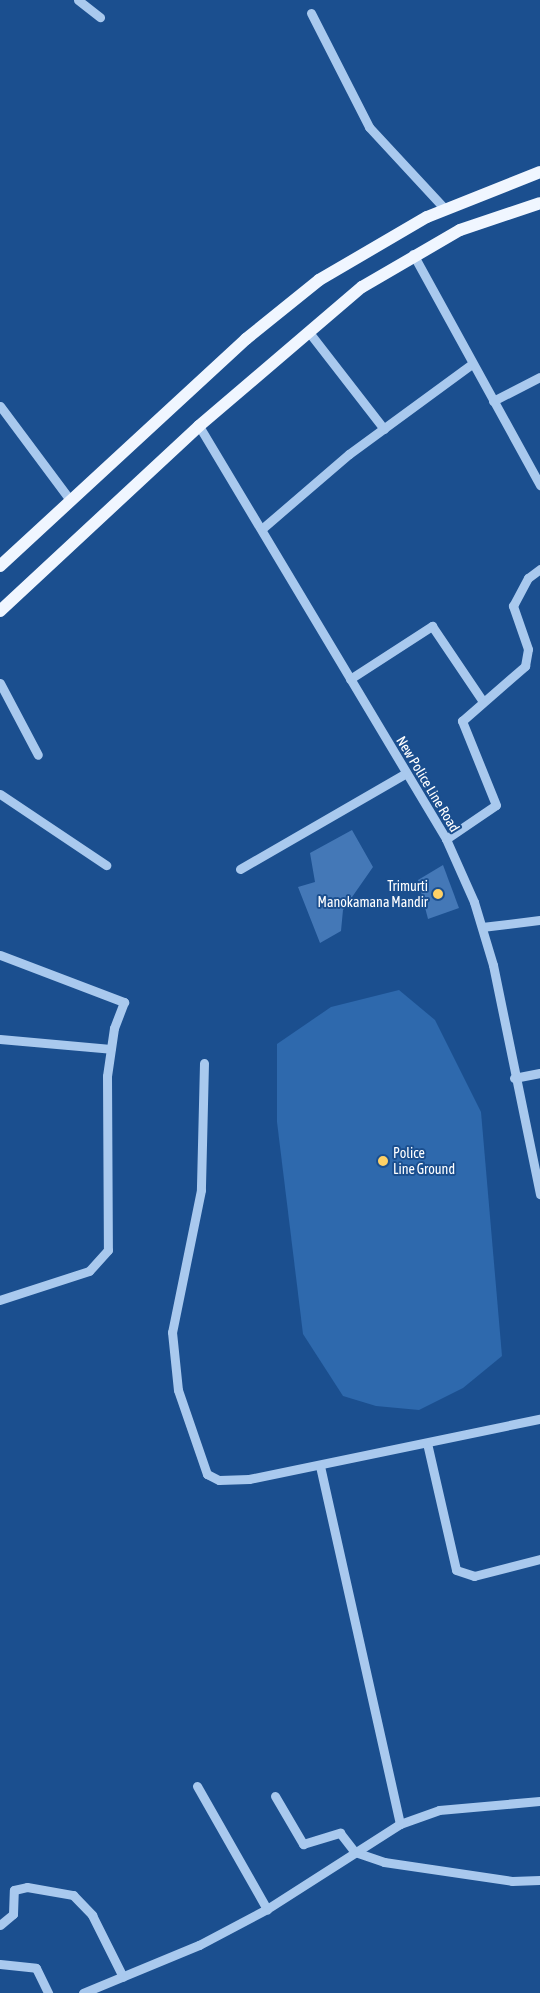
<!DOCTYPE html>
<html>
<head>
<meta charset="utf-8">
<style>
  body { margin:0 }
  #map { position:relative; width:540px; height:1993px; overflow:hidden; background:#1b4f8f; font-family:"Asap Condensed",sans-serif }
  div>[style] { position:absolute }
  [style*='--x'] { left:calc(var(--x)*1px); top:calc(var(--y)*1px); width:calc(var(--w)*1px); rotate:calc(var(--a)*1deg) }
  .green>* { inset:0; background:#2e69ad }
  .building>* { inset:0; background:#4478b7 }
  .minor>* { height:9px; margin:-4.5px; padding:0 4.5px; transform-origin:4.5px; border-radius:4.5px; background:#a9c9ee }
  .major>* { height:12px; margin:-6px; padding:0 6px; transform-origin:6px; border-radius:6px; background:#f0f6ff }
  .dots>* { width:14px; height:14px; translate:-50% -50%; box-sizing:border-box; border:2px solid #1b4f8f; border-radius:50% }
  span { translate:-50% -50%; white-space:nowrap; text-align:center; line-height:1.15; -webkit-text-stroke:4px #1b4f8f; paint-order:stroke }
  .street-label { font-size:14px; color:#fff }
  .poi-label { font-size:14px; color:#fff }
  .right { translate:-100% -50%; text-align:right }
  .left { translate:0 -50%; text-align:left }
</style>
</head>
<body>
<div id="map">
  <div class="green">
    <div style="clip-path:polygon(399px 990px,435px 1020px,481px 1112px,502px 1356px,463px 1388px,419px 1410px,376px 1406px,343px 1396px,303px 1334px,277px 1122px,277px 1044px,331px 1007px)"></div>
  </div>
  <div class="building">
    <div style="clip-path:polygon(352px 830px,373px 867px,343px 910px,341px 931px,320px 943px,298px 887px,315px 882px,310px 853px)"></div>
    <div style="clip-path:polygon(443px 865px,459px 908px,428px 919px,418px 880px)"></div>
  </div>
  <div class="minor">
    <div style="--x:78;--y:0;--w:28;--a:38"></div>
    <div style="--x:311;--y:13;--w:128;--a:63"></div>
    <div style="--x:369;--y:127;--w:112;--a:47.2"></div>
    <div style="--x:413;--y:254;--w:264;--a:61.2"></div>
    <div style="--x:308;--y:331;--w:124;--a:52.2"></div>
    <div style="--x:493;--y:401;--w:53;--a:-27.1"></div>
    <div style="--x:0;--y:406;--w:117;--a:53.3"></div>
    <div style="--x:199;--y:426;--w:481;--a:59.1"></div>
    <div style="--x:446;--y:839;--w:69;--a:66"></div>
    <div style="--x:474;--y:902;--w:66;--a:73.2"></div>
    <div style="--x:493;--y:965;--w:234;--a:78.4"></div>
    <div style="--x:264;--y:527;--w:112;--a:-40.7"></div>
    <div style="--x:349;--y:454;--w:152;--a:-36.2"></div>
    <div style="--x:350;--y:679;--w:98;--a:-32.9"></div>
    <div style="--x:432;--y:626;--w:89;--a:56"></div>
    <div style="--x:0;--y:683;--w:81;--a:62.2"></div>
    <div style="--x:0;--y:794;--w:128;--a:33.8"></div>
    <div style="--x:446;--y:839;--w:60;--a:-34.2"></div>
    <div style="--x:496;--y:805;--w:91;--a:-112"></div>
    <div style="--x:462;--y:721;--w:84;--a:-41.1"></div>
    <div style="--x:525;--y:666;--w:17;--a:-80"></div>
    <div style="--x:528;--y:649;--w:46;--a:-109.2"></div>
    <div style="--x:513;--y:606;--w:32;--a:-62"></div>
    <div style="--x:528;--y:578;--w:15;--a:-37"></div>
    <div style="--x:240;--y:869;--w:192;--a:-30"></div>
    <div style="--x:482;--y:927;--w:58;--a:-6.9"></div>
    <div style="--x:0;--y:955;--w:133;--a:20.8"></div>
    <div style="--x:124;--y:1002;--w:28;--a:111"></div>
    <div style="--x:114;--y:1028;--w:49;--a:98.3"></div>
    <div style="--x:107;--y:1076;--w:174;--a:89.7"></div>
    <div style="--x:108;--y:1250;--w:28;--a:132"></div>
    <div style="--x:89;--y:1271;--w:94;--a:162"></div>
    <div style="--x:0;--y:1039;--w:111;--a:5.1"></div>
    <div style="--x:204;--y:1063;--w:127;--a:91.4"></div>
    <div style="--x:201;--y:1190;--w:145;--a:101.5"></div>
    <div style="--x:172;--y:1332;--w:58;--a:84.1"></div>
    <div style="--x:178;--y:1390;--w:89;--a:71"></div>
    <div style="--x:207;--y:1474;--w:13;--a:27"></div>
    <div style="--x:219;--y:1480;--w:30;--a:-2"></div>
    <div style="--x:249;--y:1479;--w:297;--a:-11.7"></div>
    <div style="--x:514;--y:1078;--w:26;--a:-11"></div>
    <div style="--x:427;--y:1443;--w:130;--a:77.1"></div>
    <div style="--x:456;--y:1570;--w:19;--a:18"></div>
    <div style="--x:474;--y:1576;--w:68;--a:-14.4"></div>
    <div style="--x:320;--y:1466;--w:367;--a:77.4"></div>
    <div style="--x:197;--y:1786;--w:142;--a:60.4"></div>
    <div style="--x:275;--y:1796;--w:56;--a:59.7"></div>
    <div style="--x:303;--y:1844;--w:39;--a:-17"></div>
    <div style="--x:340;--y:1833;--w:24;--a:52"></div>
    <div style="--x:355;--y:1852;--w:31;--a:19"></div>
    <div style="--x:384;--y:1862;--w:129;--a:8.4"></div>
    <div style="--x:512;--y:1881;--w:28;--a:-2"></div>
    <div style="--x:0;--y:1925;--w:17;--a:-40"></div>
    <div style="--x:13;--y:1914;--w:24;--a:-88"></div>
    <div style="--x:14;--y:1890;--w:13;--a:-13"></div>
    <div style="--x:27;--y:1887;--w:47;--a:9.9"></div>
    <div style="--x:73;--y:1895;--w:28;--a:46"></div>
    <div style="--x:92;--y:1915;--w:69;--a:63.4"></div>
    <div style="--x:0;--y:1964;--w:36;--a:6"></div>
    <div style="--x:36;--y:1968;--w:28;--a:64"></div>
    <div style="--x:83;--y:1993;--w:126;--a:-22.5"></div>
    <div style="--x:199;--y:1945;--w:77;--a:-27.9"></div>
    <div style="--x:267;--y:1909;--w:158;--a:-32.6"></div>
    <div style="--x:400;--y:1824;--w:41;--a:-19.7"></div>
    <div style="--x:439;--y:1810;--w:101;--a:-5.1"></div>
  </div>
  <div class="major">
    <div style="--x:0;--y:566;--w:335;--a:-42.7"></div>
    <div style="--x:246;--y:339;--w:94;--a:-38.9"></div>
    <div style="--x:319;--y:280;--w:125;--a:-30.3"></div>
    <div style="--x:427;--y:217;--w:122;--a:-21.7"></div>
    <div style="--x:0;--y:611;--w:272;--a:-42.9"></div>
    <div style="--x:199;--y:426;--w:214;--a:-40.5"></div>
    <div style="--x:362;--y:287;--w:113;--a:-30.2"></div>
    <div style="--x:460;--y:230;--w:84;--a:-18.6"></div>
  </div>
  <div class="dots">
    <div style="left:438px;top:894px;background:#ffd166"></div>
    <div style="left:383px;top:1161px;background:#ffd166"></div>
  </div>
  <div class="street-label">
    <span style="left:428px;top:784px;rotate:59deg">New Police Line Road</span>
  </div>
  <div class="poi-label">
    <span class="right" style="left:428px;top:894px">Trimurti<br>Manokamana Mandir</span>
    <span class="left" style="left:393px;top:1161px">Police<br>Line Ground</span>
  </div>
</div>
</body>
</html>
